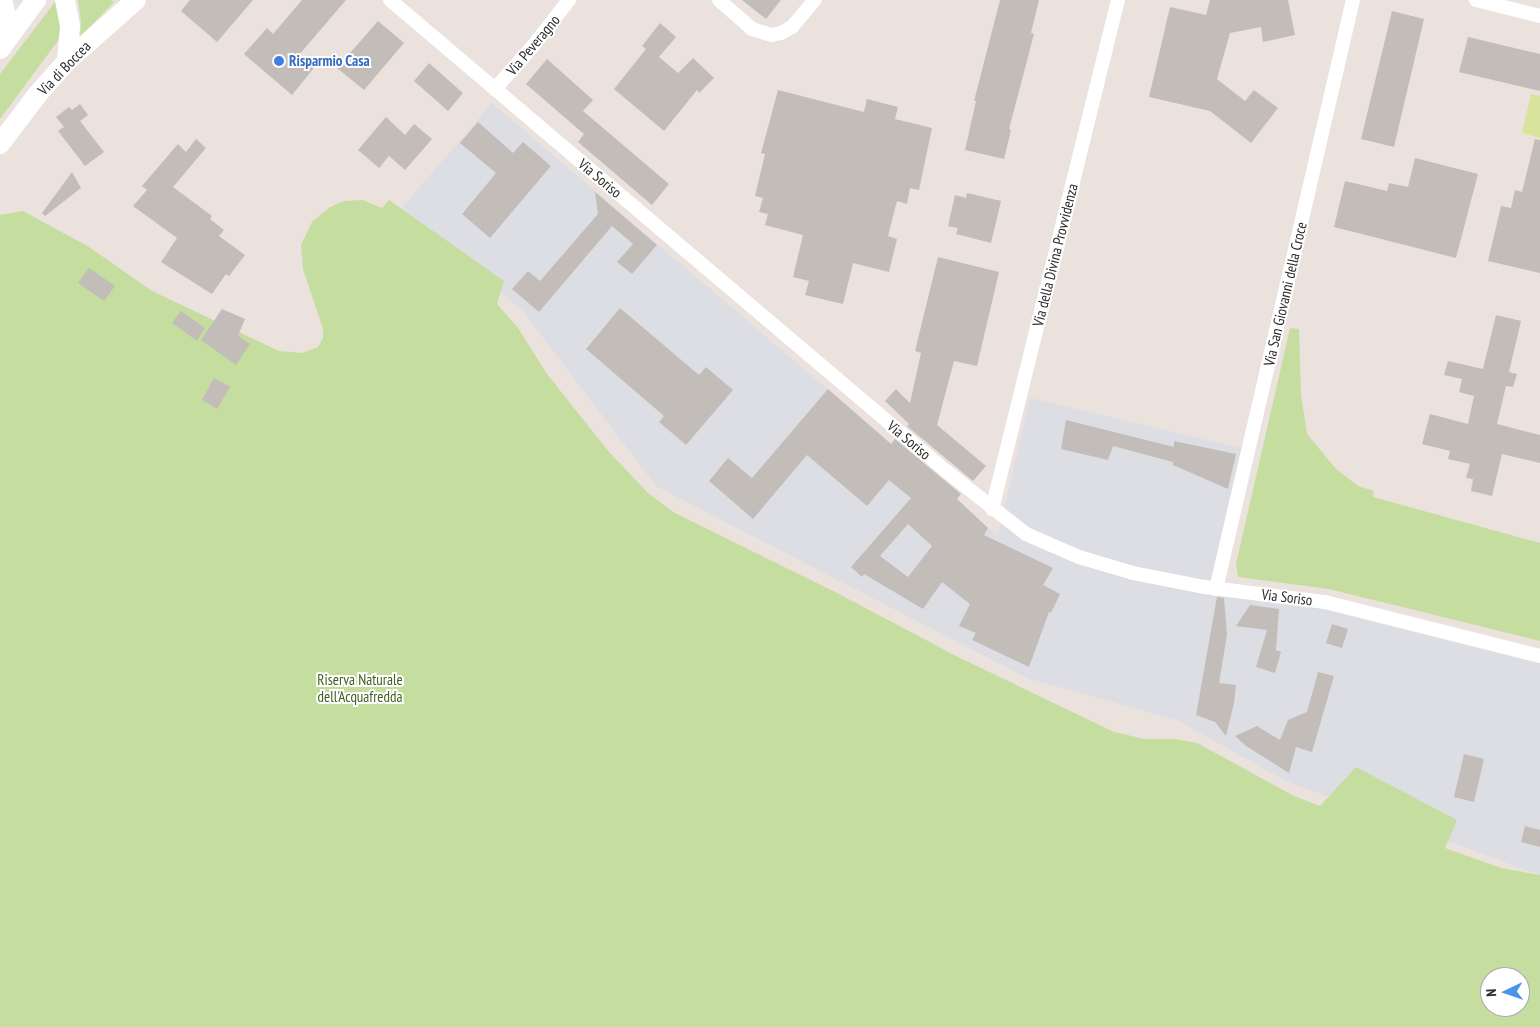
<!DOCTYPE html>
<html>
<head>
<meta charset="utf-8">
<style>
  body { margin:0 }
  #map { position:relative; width:1540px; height:1027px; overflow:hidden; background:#ebe1dd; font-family:"PT Sans Narrow",sans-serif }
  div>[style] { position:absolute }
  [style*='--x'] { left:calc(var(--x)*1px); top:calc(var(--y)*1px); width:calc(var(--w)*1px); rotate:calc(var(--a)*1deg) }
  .industrial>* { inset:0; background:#dddde4 }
  .green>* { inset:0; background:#c5dd9f }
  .pitch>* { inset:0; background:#d8e39b }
  .building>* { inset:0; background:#c3bdb9 }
  .minor>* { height:14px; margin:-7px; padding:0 7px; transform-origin:7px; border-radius:7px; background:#fff }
  .secondary>* { height:20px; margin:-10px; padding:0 10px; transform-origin:10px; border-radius:10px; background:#fff }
  .dots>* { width:14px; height:14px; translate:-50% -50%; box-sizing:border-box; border:2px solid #fff; border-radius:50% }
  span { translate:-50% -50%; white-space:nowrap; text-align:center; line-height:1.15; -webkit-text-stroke:4px #fff; paint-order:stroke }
  .street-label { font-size:15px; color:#2a2a2a }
  .shop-label { font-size:15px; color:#366cbe; font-weight:700 }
  .left { translate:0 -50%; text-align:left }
  .park-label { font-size:15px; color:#3f6120 }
  .north { position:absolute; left:1480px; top:967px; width:50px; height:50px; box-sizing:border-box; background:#fff; border:1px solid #aaa; border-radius:50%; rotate:267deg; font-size:14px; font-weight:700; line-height:20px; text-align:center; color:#2a2a2a }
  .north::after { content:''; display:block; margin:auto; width:18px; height:22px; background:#4c94ea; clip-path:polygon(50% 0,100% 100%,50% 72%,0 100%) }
</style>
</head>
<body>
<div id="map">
  <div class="industrial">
    <div style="clip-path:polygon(492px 103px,969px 510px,998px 537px,1030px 398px,1249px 450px,1217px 589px,1276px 595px,1540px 656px,1540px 875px,1286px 781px,1177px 720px,1027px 678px,656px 486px,523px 311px,401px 209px)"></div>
  </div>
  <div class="green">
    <div style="clip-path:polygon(78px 0,111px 0,114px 2px,80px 37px,81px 21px)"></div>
    <div style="clip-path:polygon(55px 2px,61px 9px,62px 30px,57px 42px,0 119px,0 74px)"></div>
    <div style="clip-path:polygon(evenodd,363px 200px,382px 208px,389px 200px,504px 281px,497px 304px,518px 328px,547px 374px,609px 452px,649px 494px,675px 513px,837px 593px,958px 657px,1114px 732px,1145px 739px,1175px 739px,1197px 743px,1294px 796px,1320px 806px,1356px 767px,1457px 820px,1445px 848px,1501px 868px,1540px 875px,1540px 1027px,0 1027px,0 215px,23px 211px,89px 247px,152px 291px,279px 351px,302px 353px,318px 347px,323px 338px,323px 329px,303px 269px,301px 245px,312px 222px,330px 207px,344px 201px,363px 200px,1490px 977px,1520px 977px,1520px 1007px,1490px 1007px,1490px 977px)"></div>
    <div style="clip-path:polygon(1290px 328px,1299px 329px,1301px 395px,1307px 434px,1336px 469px,1358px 486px,1374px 491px,1373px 497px,1540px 543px,1540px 641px,1329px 589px,1238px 577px,1236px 564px)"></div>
  </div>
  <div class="pitch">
    <div style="clip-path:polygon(1531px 94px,1540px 96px,1540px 138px,1522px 133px)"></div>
  </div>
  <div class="building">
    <div style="clip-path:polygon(190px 0,253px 0,217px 42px,181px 11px)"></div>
    <div style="clip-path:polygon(302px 0,346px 0,299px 55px,314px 68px,292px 95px,244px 54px,267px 28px,273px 34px)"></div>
    <div style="clip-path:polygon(742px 0,781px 0,766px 19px)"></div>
    <div style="clip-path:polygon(1000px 0,1039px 0,1031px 33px,1034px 34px,1009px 129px,1011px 130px,1004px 159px,965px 150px,976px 101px,974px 101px)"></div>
    <div style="clip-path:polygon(1210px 0,1288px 0,1295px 35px,1263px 42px,1261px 27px,1230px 33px,1217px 79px,1245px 101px,1254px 90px,1278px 108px,1251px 143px,1210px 111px,1149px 97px,1170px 7px,1206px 15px)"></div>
    <div style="clip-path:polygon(1392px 11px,1424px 19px,1394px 147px,1361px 139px)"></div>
    <div style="clip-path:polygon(378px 21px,404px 43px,364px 90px,337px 68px)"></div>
    <div style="clip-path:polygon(660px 23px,676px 37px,659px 57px,678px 73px,693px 58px,714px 78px,699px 93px,697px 90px,664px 131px,614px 89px,646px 49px,642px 46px)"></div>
    <div style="clip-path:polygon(1468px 37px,1540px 54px,1540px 91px,1459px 72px)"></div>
    <div style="clip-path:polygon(547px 59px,593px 100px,583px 111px,669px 184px,652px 205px,578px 142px,584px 134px,526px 84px)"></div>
    <div style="clip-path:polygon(429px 63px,463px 93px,448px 111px,414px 81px)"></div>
    <div style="clip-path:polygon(778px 90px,864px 112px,867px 99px,898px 107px,895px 119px,932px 128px,919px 190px,910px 188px,907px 204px,897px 201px,888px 236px,897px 239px,889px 272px,853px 263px,843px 304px,805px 295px,809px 281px,793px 277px,803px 235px,765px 225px,768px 214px,759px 212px,763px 198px,755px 196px,765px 154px,761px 153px)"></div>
    <div style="clip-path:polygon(80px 104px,88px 115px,80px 121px,104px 152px,85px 166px,58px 131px,64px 127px,56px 117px,69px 107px,72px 110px)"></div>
    <div style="clip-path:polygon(386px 117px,405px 135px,414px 124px,432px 139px,405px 170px,389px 156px,379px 168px,358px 150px)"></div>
    <div style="clip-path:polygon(478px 122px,513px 153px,523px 142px,551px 166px,490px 238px,462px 214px,496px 173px,460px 143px)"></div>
    <div style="clip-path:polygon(196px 139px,206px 148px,173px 187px,212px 216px,210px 219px,224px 230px,219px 236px,245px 255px,229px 276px,226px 274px,212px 294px,161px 262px,177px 238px,133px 206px,147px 190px,142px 186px,178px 144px,186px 152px)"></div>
    <div style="clip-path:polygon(1535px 139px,1540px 140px,1540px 273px,1488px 261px,1501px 206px,1511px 208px,1515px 190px,1522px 192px)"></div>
    <div style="clip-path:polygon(1415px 158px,1478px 174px,1456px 258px,1334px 227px,1345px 181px,1387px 191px,1389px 183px,1408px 187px)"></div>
    <div style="clip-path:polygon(72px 172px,81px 188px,45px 216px,42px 213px)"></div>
    <div style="clip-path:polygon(595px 192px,657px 245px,632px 274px,617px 262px,633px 244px,612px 226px,539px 312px,512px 289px,528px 271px,540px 281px,598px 214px)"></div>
    <div style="clip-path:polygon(967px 193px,1001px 201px,991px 243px,956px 234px,958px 228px,948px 226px,955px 195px,966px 198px)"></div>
    <div style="clip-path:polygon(938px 257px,999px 272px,977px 366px,954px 361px,937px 425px,986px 466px,973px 481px,907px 426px,909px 424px,885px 401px,896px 389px,910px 403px,921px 353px,915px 351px)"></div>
    <div style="clip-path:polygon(89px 268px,115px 286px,104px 301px,78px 283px)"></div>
    <div style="clip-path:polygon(620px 308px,699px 375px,706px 367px,733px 390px,686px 445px,659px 422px,664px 416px,586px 349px)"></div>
    <div style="clip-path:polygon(222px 309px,245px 319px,238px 336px,250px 344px,236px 365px,201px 340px)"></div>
    <div style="clip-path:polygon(181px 311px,205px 328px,197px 341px,172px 323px)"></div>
    <div style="clip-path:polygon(1496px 315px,1521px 321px,1509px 372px,1517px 374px,1513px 387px,1506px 386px,1497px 424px,1540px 435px,1540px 463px,1502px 454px,1492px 496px,1471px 491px,1473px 479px,1466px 478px,1470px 464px,1448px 459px,1450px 451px,1422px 444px,1430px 414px,1468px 424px,1474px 396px,1459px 392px,1462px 379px,1444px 375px,1448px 361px,1483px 369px)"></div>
    <div style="clip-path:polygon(214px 378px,230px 387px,217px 409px,202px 400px)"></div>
    <div style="clip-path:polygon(evenodd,828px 389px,891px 444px,895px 439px,961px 494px,957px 499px,988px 528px,984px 535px,1053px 568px,1043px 585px,1060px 594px,1051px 613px,1049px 612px,1029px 667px,972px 640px,976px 633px,959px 626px,970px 604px,942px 582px,923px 609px,864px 574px,862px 577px,851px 567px,911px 498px,889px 480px,867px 506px,807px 455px,753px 519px,709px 481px,728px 458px,752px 478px,828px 389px,908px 524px,932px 546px,908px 577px,880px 556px,908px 524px)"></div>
    <div style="clip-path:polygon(1066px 420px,1174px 447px,1174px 441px,1236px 454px,1228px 489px,1173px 465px,1173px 462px,1113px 446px,1108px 460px,1061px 449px)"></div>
    <div style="clip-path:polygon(1217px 597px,1224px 598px,1227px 635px,1219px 683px,1236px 685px,1234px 703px,1226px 736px,1215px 722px,1196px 715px)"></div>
    <div style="clip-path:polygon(1250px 605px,1279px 609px,1276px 650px,1281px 652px,1275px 673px,1256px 667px,1267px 630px,1236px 626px)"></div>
    <div style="clip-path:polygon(1332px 624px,1348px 629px,1342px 648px,1326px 643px)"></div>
    <div style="clip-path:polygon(1318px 672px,1334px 676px,1312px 752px,1296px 747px,1289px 773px,1246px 746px,1235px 736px,1257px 726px,1280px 740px,1288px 720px,1307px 712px)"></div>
    <div style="clip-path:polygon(1464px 754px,1484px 759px,1474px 802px,1454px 797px)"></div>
    <div style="clip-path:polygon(1525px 826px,1540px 830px,1540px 847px,1521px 842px)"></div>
  </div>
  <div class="minor">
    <div style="--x:390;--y:0;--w:729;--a:40.27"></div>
    <div style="--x:946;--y:471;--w:102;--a:38.2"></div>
    <div style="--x:1026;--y:534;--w:58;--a:23.5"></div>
    <div style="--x:1079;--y:557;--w:56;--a:16.5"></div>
    <div style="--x:1133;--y:573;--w:72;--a:11.2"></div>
    <div style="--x:1204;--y:587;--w:122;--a:7.1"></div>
    <div style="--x:1325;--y:602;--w:222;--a:14.1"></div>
    <div style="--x:719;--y:0;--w:44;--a:41.3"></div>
    <div style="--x:752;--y:29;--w:21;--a:17"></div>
    <div style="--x:772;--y:35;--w:9;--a:-13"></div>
    <div style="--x:781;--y:33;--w:13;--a:-29"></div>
    <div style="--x:792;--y:27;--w:35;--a:-50"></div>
    <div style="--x:1476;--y:0;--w:66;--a:14"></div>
    <div style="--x:495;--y:89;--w:56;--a:-48.6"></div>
    <div style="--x:532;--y:47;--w:60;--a:-51.8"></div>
    <div style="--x:992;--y:509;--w:524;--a:-76.1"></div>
    <div style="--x:1216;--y:589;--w:605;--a:-76.91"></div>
  </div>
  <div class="secondary">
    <div style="--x:2;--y:0;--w:35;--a:75"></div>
    <div style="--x:65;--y:0;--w:26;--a:79"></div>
    <div style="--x:70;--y:26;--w:35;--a:95"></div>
    <div style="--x:0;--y:49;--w:61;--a:-53.7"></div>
    <div style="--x:0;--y:144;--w:61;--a:-52.9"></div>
    <div style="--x:37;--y:95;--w:45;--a:-48.6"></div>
    <div style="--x:67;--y:61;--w:92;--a:-41.5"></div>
  </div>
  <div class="dots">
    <div style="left:279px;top:61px;background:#3f7fe0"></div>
  </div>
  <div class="street-label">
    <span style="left:533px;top:45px;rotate:-50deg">Via Peveragno</span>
    <span style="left:64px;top:68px;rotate:-46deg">Via di Boccea</span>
    <span style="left:600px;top:178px;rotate:40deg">Via Soriso</span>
    <span style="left:1055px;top:255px;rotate:-76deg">Via della Divina Provvidenza</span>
    <span style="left:1285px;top:294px;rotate:-77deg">Via San Giovanni della Croce</span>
    <span style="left:909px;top:440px;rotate:40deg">Via Soriso</span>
    <span style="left:1287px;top:597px;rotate:7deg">Via Soriso</span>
  </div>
  <div class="shop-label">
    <span class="left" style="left:289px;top:61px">Risparmio Casa</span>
  </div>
  <div class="park-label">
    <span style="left:360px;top:688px">Riserva Naturale<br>dell'Acquafredda</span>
  </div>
  <div class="north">N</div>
</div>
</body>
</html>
